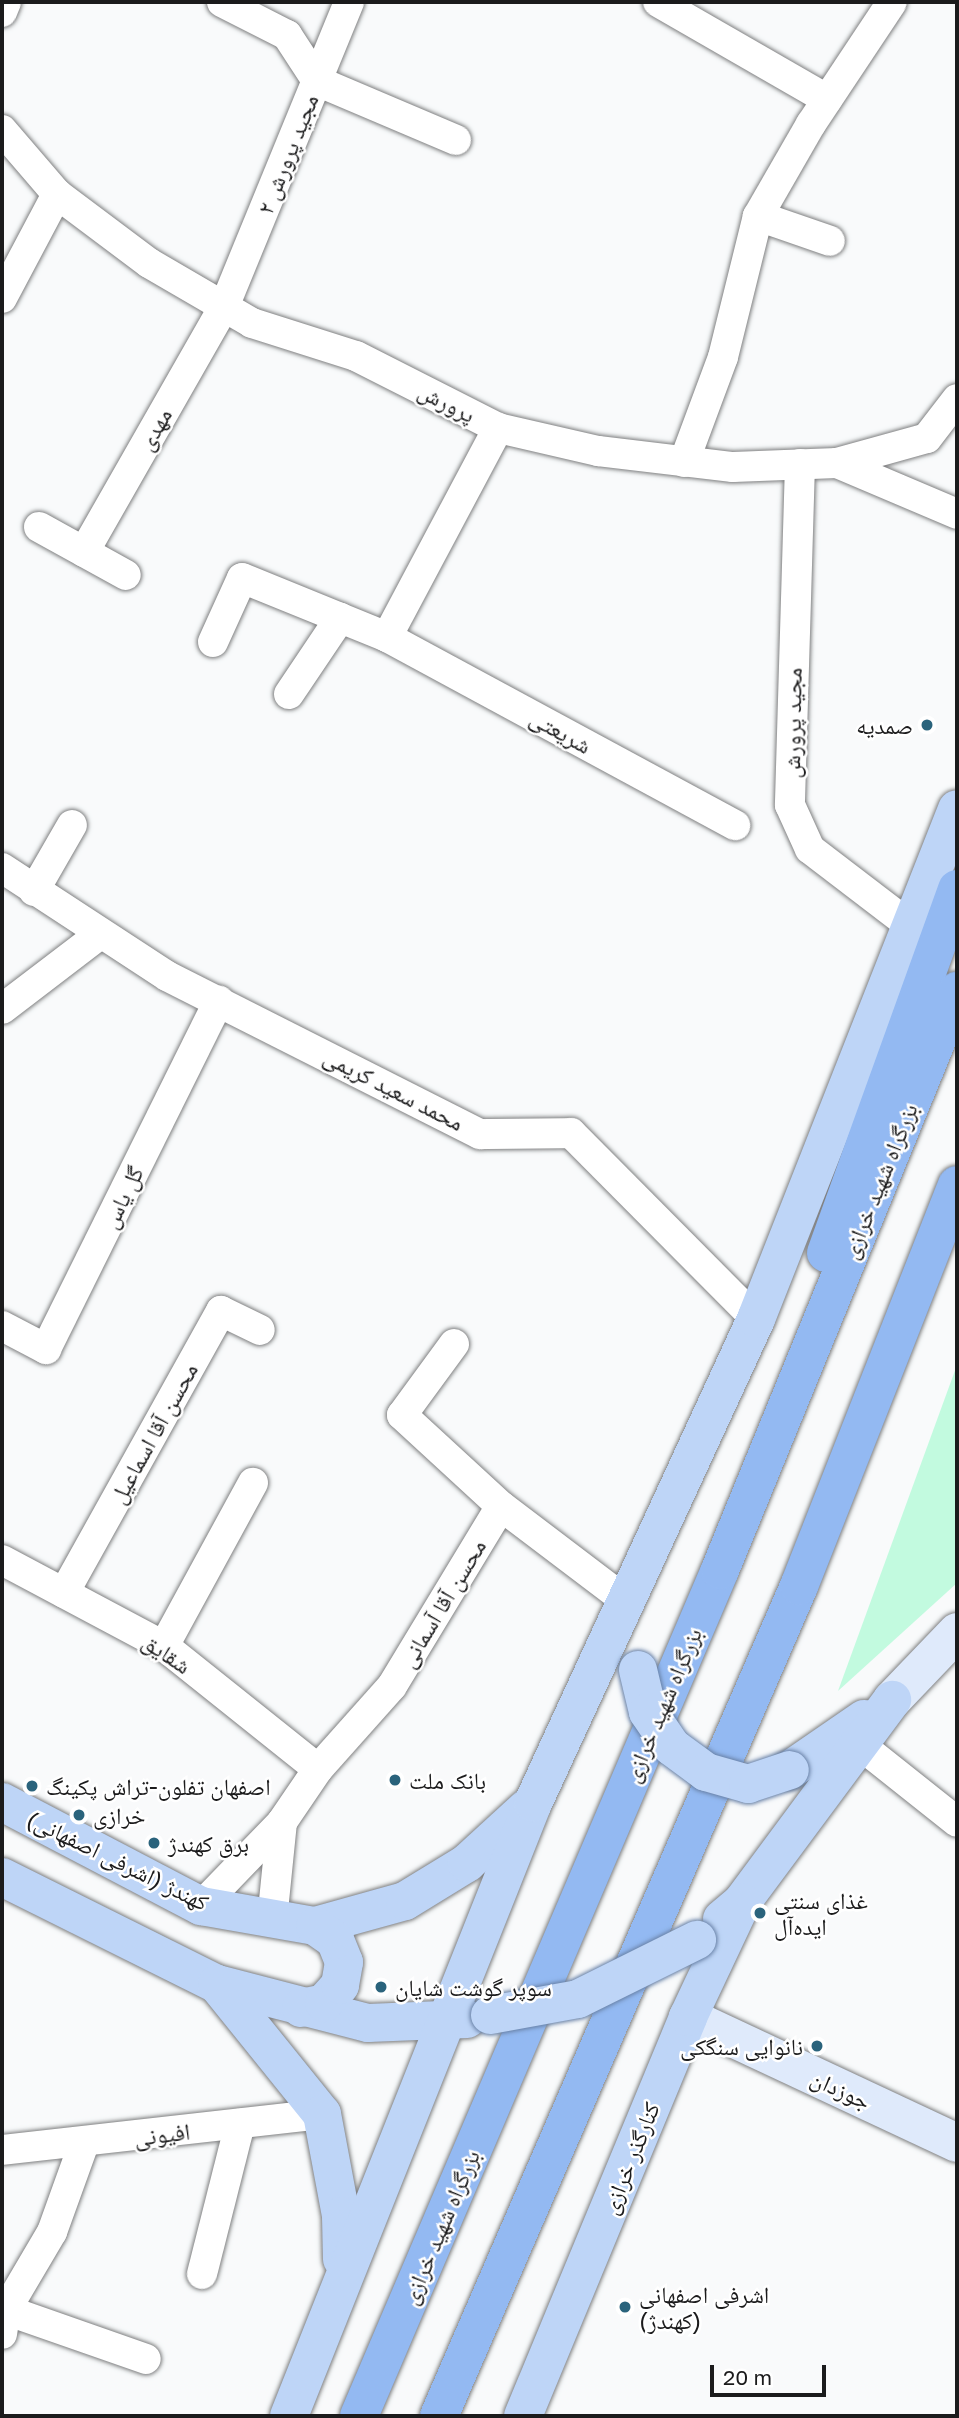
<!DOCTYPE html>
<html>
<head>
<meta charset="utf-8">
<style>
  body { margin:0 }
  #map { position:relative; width:959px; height:2418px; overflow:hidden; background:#f9fafb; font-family:"Golos Text","Noto Naskh Arabic",sans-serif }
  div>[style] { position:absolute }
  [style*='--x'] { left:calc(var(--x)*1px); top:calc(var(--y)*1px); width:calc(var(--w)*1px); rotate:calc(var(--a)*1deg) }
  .green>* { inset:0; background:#c2fadf }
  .roads { filter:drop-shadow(0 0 2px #7f8081) drop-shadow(0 0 2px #7f8081) }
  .street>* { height:30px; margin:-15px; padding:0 15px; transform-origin:15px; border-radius:15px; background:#fff }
  .secondary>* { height:38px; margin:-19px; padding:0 19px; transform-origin:19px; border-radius:19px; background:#dfeafb }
  .primary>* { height:38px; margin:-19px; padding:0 19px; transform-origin:19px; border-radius:19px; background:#bed5f7 }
  .highway>* { height:38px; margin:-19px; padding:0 19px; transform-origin:19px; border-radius:19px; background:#93b9f2 }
  .bridges { filter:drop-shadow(0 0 2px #6982a7) drop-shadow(0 0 2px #6982a7) }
  .primary-bridge>* { height:38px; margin:-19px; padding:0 19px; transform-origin:19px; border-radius:19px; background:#bed5f7 }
  .dots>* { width:19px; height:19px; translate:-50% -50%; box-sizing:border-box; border:4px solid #fff; border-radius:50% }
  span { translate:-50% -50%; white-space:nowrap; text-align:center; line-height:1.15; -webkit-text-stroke:5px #fff; paint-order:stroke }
  .street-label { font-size:23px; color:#1b1b1c }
  .poi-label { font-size:23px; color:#1b1b1c }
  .right { translate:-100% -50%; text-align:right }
  .left { translate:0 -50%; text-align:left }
  .frame { position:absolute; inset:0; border:4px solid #1b1b1c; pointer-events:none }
  .scale { position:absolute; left:710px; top:2365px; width:116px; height:32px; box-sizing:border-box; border:4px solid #1b1b1c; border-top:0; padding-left:9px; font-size:21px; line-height:24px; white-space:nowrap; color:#1b1b1c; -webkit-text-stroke:5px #fff; paint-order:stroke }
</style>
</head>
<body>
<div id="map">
  <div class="green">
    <div style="clip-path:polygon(957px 1365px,957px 1583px,838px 1691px)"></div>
  </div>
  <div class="roads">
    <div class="street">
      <div style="--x:222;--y:2;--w:73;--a:26.9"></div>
      <div style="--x:287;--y:35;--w:55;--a:56.9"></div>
      <div style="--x:317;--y:81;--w:151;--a:23"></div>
      <div style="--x:658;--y:2;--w:195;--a:29.9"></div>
      <div style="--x:2;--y:12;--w:11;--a:-68"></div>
      <div style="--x:2;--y:130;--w:84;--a:49.3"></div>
      <div style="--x:57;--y:194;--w:115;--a:36.9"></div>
      <div style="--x:149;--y:263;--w:119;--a:30.2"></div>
      <div style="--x:252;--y:323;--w:109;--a:17.6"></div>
      <div style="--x:356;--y:356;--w:159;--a:26.9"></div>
      <div style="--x:498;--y:428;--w:103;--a:13"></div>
      <div style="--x:598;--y:451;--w:136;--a:6.8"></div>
      <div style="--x:733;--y:467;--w:104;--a:-2.2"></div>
      <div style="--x:837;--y:463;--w:130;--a:23"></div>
      <div style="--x:758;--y:216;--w:76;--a:19.1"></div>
      <div style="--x:2;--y:298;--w:118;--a:-62.1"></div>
      <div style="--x:684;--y:462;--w:112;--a:-69.6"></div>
      <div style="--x:723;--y:357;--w:145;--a:-76.1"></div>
      <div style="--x:758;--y:216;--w:106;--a:-60.1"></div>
      <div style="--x:811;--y:124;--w:146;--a:-56.4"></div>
      <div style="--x:837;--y:463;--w:93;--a:-15.5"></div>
      <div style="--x:927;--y:438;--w:49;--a:-52.4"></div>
      <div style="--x:800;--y:464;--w:341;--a:91.7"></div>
      <div style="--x:790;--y:805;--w:48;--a:65.6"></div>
      <div style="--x:810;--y:849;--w:128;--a:37.4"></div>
      <div style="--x:39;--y:527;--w:99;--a:28.9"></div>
      <div style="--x:84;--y:552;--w:282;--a:-60.3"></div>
      <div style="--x:224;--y:307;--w:330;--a:-67.7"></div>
      <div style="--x:387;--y:637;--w:396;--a:28.4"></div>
      <div style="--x:213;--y:642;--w:70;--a:-65.6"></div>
      <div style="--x:242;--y:578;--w:157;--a:22.1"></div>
      <div style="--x:387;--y:637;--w:237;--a:-62"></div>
      <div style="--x:289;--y:694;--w:92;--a:-56.1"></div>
      <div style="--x:2;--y:868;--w:197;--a:33.2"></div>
      <div style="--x:167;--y:976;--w:351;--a:26.8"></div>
      <div style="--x:480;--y:1134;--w:91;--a:-0.6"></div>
      <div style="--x:571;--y:1133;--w:262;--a:45.2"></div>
      <div style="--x:34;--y:891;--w:76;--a:-60.1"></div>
      <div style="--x:2;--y:1009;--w:123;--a:-37.4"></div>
      <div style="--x:2;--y:1326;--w:50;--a:27.6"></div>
      <div style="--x:46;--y:1349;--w:389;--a:-63.6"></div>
      <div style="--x:454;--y:1344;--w:88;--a:126.2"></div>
      <div style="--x:402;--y:1415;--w:134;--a:42.6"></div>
      <div style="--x:2;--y:1560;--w:183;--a:28"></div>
      <div style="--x:164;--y:1646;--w:197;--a:38.6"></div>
      <div style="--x:64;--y:1593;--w:323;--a:-60.9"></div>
      <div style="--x:221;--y:1311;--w:43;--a:26"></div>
      <div style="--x:164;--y:1646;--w:186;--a:-61.4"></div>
      <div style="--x:859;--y:1744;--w:125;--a:38.5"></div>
      <div style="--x:282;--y:1822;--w:64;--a:-55.8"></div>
      <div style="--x:318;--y:1769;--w:111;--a:-48.3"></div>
      <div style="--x:392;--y:1686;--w:210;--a:-58.8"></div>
      <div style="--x:501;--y:1506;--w:157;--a:37.2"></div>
      <div style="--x:201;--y:1906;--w:117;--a:-46"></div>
      <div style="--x:282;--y:1822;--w:100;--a:95.8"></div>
      <div style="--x:2;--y:2150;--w:322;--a:-6.4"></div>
      <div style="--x:202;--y:2274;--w:155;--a:-75.8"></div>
      <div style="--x:6;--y:2310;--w:148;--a:19.3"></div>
      <div style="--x:2;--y:2334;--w:24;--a:-81"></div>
      <div style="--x:6;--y:2310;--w:91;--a:-59.5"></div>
      <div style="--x:52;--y:2232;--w:95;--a:-70.2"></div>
    </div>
    <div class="secondary">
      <div style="--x:892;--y:1700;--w:94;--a:-46.3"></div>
      <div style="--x:688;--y:2017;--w:297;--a:25.1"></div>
    </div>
    <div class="primary">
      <div style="--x:790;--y:1770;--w:90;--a:-34.6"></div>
      <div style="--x:2;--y:1802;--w:225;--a:27.6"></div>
      <div style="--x:201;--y:1906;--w:116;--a:10"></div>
      <div style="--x:315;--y:1926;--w:93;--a:-15.5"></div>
      <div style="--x:405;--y:1901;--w:73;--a:-31.5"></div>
      <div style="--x:467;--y:1863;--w:80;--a:-42.5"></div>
      <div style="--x:2;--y:1877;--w:240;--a:26.5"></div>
      <div style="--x:217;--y:1984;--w:156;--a:14.5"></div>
      <div style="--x:368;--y:2023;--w:99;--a:-2.3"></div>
      <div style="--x:722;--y:1919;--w:26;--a:-40"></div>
      <div style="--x:742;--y:1902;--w:252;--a:-53.4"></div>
      <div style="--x:217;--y:1984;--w:167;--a:51.1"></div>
      <div style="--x:322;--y:2114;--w:104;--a:79.4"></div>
      <div style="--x:341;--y:2216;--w:43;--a:88.7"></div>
      <div style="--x:301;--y:2008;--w:24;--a:-12"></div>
      <div style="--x:324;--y:2003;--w:24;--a:-48"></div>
      <div style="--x:340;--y:1985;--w:23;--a:-80"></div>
      <div style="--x:344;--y:1962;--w:24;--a:-112"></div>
      <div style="--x:335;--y:1940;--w:24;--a:-145"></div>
      <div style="--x:289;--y:2416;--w:660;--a:-68.3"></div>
      <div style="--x:533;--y:1803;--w:533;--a:-65.26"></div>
      <div style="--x:756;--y:1319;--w:548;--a:-68.49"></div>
      <div style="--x:523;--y:2416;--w:432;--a:-67.5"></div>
      <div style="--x:688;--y:2017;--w:127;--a:-64.8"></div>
    </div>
    <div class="highway">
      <div style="--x:826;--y:1253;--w:387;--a:-70.2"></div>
      <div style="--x:359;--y:2416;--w:920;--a:-66.89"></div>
      <div style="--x:720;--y:1570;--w:626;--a:-67.74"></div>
      <div style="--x:439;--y:2416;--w:905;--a:-66.55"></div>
      <div style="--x:799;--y:1586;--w:431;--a:-68.5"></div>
    </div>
  </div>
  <div class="bridges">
    <div class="primary-bridge">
      <div style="--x:638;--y:1670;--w:43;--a:76.6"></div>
      <div style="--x:648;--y:1712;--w:42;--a:55.6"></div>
      <div style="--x:672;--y:1747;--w:42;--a:36.3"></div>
      <div style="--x:706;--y:1772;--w:44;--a:15.9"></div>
      <div style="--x:748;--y:1784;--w:44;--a:-18.4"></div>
      <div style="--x:490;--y:2015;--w:89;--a:-10.3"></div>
      <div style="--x:578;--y:1999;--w:133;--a:-26.4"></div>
    </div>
  </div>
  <div class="dots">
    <div style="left:927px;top:725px;background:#2a637c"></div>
    <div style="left:395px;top:1780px;background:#2a637c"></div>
    <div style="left:32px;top:1786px;background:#2a637c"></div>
    <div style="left:79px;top:1815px;background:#2a637c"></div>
    <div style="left:154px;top:1843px;background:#2a637c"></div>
    <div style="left:760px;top:1913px;background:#2a637c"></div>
    <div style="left:381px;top:1987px;background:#2a637c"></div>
    <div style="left:817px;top:2046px;background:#2a637c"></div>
    <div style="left:625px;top:2307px;background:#2a637c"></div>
  </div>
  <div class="street-label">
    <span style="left:287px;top:154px;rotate:-68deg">مجید پرورش ۲</span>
    <span style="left:447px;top:402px;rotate:27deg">پرورش</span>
    <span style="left:154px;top:429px;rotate:-60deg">مهدی</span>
    <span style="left:792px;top:723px;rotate:-89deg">مجید پرورش</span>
    <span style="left:561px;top:731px;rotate:29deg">شریعتی</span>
    <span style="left:394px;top:1089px;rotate:27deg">محمد سعید کریمی</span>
    <span style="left:879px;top:1181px;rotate:-68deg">بزرگراه شهید خرازی</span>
    <span style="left:122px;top:1197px;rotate:-64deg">گل یاس</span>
    <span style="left:153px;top:1433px;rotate:-61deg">محسن آقا اسماعیل</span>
    <span style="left:442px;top:1603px;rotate:-59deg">محسن آقا آسمانی</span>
    <span style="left:167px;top:1653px;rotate:34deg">شقایق</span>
    <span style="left:662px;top:1705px;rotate:-67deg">بزرگراه شهید خرازی</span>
    <span style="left:118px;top:1860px;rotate:26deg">کهندژ (اشرفی اصفهانی)</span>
    <span style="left:841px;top:2089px;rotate:25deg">جوزدان</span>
    <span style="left:162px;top:2134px;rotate:-7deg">افیونی</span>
    <span style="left:630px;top:2158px;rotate:-68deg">کنارگذر خرازی</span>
    <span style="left:440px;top:2227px;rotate:-67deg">بزرگراه شهید خرازی</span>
  </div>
  <div class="poi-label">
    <span class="right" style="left:913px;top:725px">صمدیه</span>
    <span class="left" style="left:409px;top:1780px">بانک ملت</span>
    <span class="left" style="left:46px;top:1786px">اصفهان تفلون-تراش پکینگ</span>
    <span class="left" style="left:93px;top:1815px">خرازی</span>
    <span class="left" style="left:168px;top:1843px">برق کهندژ</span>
    <span class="left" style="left:774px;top:1913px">غذای سنتی<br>ایده‌آل</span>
    <span class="left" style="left:395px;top:1987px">سوپر گوشت شایان</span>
    <span class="right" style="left:803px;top:2046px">نانوایی سنگکی</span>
    <span class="left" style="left:639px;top:2307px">اشرفی اصفهانی<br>(کهندژ)</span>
  </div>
  <div class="frame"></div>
  <div class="scale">20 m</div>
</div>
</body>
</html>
